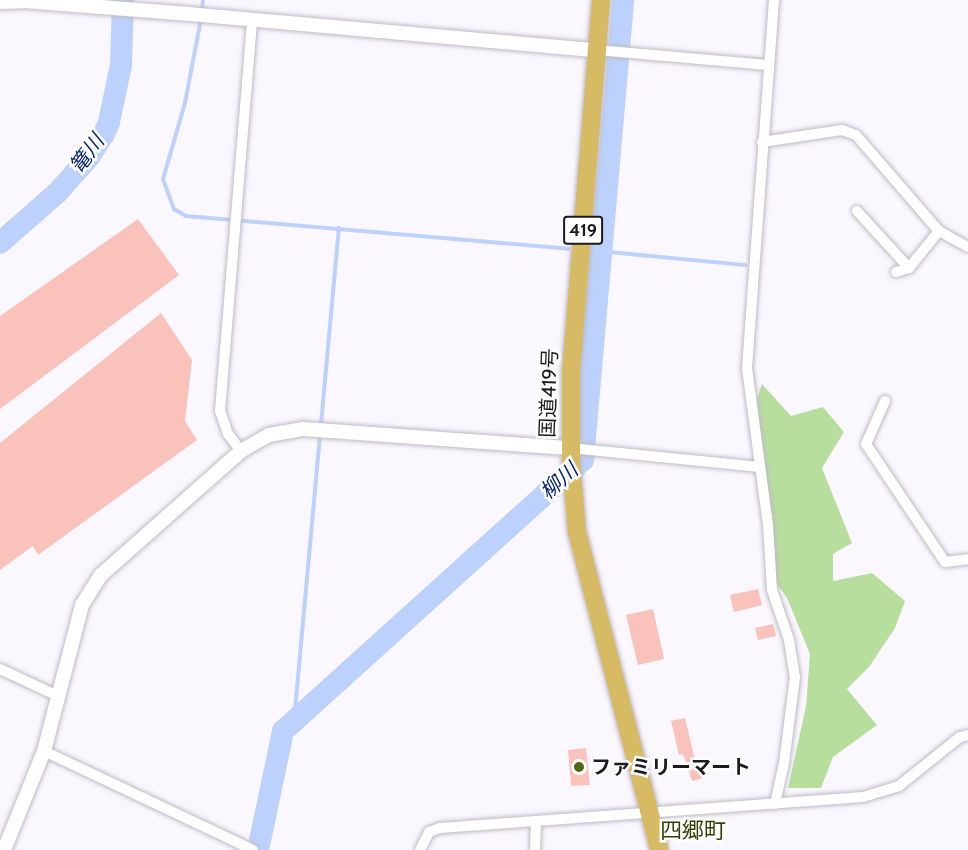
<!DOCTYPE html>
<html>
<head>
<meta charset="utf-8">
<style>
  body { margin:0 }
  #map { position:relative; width:968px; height:850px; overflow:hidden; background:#fbf7fe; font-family:Cabin,"Noto Sans JP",sans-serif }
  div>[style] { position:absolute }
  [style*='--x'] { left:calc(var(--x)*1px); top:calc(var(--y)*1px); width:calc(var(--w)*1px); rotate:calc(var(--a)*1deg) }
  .green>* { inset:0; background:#b8de9e }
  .stream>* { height:4px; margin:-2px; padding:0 2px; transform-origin:2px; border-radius:2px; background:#bcd2fd }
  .river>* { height:22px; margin:-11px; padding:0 11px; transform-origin:11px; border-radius:11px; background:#bcd2fd }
  .building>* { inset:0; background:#f9c2ba }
  .roads { filter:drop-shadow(0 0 2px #bfbac4) drop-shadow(0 0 2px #bfbac4) }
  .minor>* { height:10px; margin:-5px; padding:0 5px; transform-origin:5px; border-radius:5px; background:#fff }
  .tertiary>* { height:14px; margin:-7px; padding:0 7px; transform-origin:7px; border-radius:7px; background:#fff }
  .trunk>* { height:18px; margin:-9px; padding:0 9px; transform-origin:9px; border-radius:9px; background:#d7ba64 }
  .dots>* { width:16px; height:16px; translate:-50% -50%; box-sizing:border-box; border:3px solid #fff; border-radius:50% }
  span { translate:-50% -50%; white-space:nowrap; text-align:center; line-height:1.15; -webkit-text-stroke:5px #fff; paint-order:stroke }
  .shield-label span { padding:2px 4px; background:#fff; border:2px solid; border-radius:4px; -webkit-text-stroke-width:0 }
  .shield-label { font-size:18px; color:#1c1a1e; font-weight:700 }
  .street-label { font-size:20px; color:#1c1a1e }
  .poi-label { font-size:20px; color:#1c1a1e; font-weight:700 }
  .left { translate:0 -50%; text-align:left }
  .water-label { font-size:21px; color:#072471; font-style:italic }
  .quarter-label { font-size:22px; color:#344209 }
</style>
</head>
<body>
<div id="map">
  <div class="green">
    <div style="clip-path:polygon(762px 384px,791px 416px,823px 407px,844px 432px,822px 468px,852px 543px,833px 554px,833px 581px,872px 573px,905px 601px,895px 628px,869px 667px,847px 689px,877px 725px,833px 757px,821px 788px,788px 788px,806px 706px,810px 654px,787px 598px,774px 580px,757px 398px)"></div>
  </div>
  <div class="stream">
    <div style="--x:202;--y:11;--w:11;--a:-85"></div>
    <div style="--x:201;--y:19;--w:86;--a:100.8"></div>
    <div style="--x:185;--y:103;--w:79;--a:106.1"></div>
    <div style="--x:163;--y:179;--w:32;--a:70"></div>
    <div style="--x:174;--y:209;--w:14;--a:30"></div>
    <div style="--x:186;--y:216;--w:384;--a:4.9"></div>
    <div style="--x:609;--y:252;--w:137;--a:5.5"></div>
    <div style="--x:294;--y:721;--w:495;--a:-84.8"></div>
  </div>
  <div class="river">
    <div style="--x:0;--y:243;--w:76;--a:-41.3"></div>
    <div style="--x:57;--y:193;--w:48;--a:-48.4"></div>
    <div style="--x:89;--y:157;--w:27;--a:-57"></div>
    <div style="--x:104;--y:134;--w:13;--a:-67"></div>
    <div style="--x:109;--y:122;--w:58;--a:-78.1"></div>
    <div style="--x:121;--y:65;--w:65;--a:-88.2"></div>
    <div style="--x:258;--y:850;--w:122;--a:-78.1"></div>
    <div style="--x:283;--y:731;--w:404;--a:-42.1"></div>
    <div style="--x:583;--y:460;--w:462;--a:-85"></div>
  </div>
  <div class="building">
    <div style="clip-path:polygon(138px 219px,179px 275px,0 409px,0 316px)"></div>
    <div style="clip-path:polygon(161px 313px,192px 360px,185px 421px,197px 440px,38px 555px,33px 546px,0 570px,0 443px)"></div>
    <div style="clip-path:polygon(758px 589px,762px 605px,734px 612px,730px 595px)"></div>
    <div style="clip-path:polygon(653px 609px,664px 659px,638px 665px,626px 615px)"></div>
    <div style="clip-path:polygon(773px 624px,776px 636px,758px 640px,755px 628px)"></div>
    <div style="clip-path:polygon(685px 718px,695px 760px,698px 759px,704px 778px,692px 781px,683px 754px,679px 755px,671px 721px)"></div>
    <div style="clip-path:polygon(586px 748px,590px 785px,571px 786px,568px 750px)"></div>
  </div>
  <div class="roads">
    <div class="minor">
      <div style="--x:774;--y:0;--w:369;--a:94.2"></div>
      <div style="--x:747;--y:368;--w:158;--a:82.4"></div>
      <div style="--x:768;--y:525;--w:65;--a:86.5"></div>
      <div style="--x:772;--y:590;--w:53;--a:71.2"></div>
      <div style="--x:789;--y:640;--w:37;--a:81"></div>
      <div style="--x:795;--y:677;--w:87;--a:97.3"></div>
      <div style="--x:784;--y:763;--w:42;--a:102.4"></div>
      <div style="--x:596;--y:50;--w:173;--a:5"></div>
      <div style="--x:762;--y:142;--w:81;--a:-8.5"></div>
      <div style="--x:842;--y:130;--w:15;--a:20"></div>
      <div style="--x:856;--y:135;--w:127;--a:49.2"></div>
      <div style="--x:939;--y:231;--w:33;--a:29"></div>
      <div style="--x:857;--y:211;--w:77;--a:47.6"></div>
      <div style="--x:896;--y:272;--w:14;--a:-17"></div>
      <div style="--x:909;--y:268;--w:48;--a:-51"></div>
      <div style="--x:885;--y:401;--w:47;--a:113.8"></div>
      <div style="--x:866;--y:444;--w:142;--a:56.2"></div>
      <div style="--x:945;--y:562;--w:23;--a:-7"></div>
      <div style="--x:570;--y:448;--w:191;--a:5.7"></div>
      <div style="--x:241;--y:451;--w:21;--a:-127"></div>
      <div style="--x:228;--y:434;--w:24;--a:-109"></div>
      <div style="--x:220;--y:411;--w:391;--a:-85.3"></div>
      <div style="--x:0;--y:669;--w:66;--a:25"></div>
      <div style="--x:44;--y:751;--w:231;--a:25.3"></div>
      <div style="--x:420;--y:850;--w:20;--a:-63"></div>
      <div style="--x:429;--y:832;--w:12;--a:-20"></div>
      <div style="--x:440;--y:828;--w:424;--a:-4.2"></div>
      <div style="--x:863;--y:797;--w:38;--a:-17"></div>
      <div style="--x:899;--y:786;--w:78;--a:-38.8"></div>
      <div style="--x:960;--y:737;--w:8;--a:-14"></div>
      <div style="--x:535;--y:850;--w:29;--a:-88"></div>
    </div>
    <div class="tertiary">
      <div style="--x:0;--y:2;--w:24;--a:-2"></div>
      <div style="--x:24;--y:1;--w:166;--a:4.5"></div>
      <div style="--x:189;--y:14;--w:409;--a:5.1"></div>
      <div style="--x:4;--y:850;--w:107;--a:-68"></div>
      <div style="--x:44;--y:751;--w:151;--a:-75.4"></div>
      <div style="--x:82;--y:605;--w:36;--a:-58"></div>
      <div style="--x:101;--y:575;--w:187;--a:-41.5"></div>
      <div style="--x:241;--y:451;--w:32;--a:-30"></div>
      <div style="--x:269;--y:435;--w:35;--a:-10"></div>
      <div style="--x:303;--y:429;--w:268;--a:4.1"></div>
    </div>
    <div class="trunk">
      <div style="--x:601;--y:0;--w:372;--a:94.6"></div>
      <div style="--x:571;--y:371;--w:90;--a:90"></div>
      <div style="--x:571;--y:461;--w:71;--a:85.2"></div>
      <div style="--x:577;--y:532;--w:328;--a:75.5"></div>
    </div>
  </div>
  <div class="dots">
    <div style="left:579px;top:767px;background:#526715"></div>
  </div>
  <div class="shield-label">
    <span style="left:583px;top:230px">419</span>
  </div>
  <div class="street-label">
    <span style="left:549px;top:393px;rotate:-88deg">国道419号</span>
  </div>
  <div class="poi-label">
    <span class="left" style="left:591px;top:767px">ファミリーマート</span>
  </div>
  <div class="water-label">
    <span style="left:87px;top:154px;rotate:-54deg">篭川</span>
    <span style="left:559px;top:481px;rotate:-42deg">柳川</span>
  </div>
  <div class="quarter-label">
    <span style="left:693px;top:831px">四郷町</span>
  </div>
</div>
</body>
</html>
